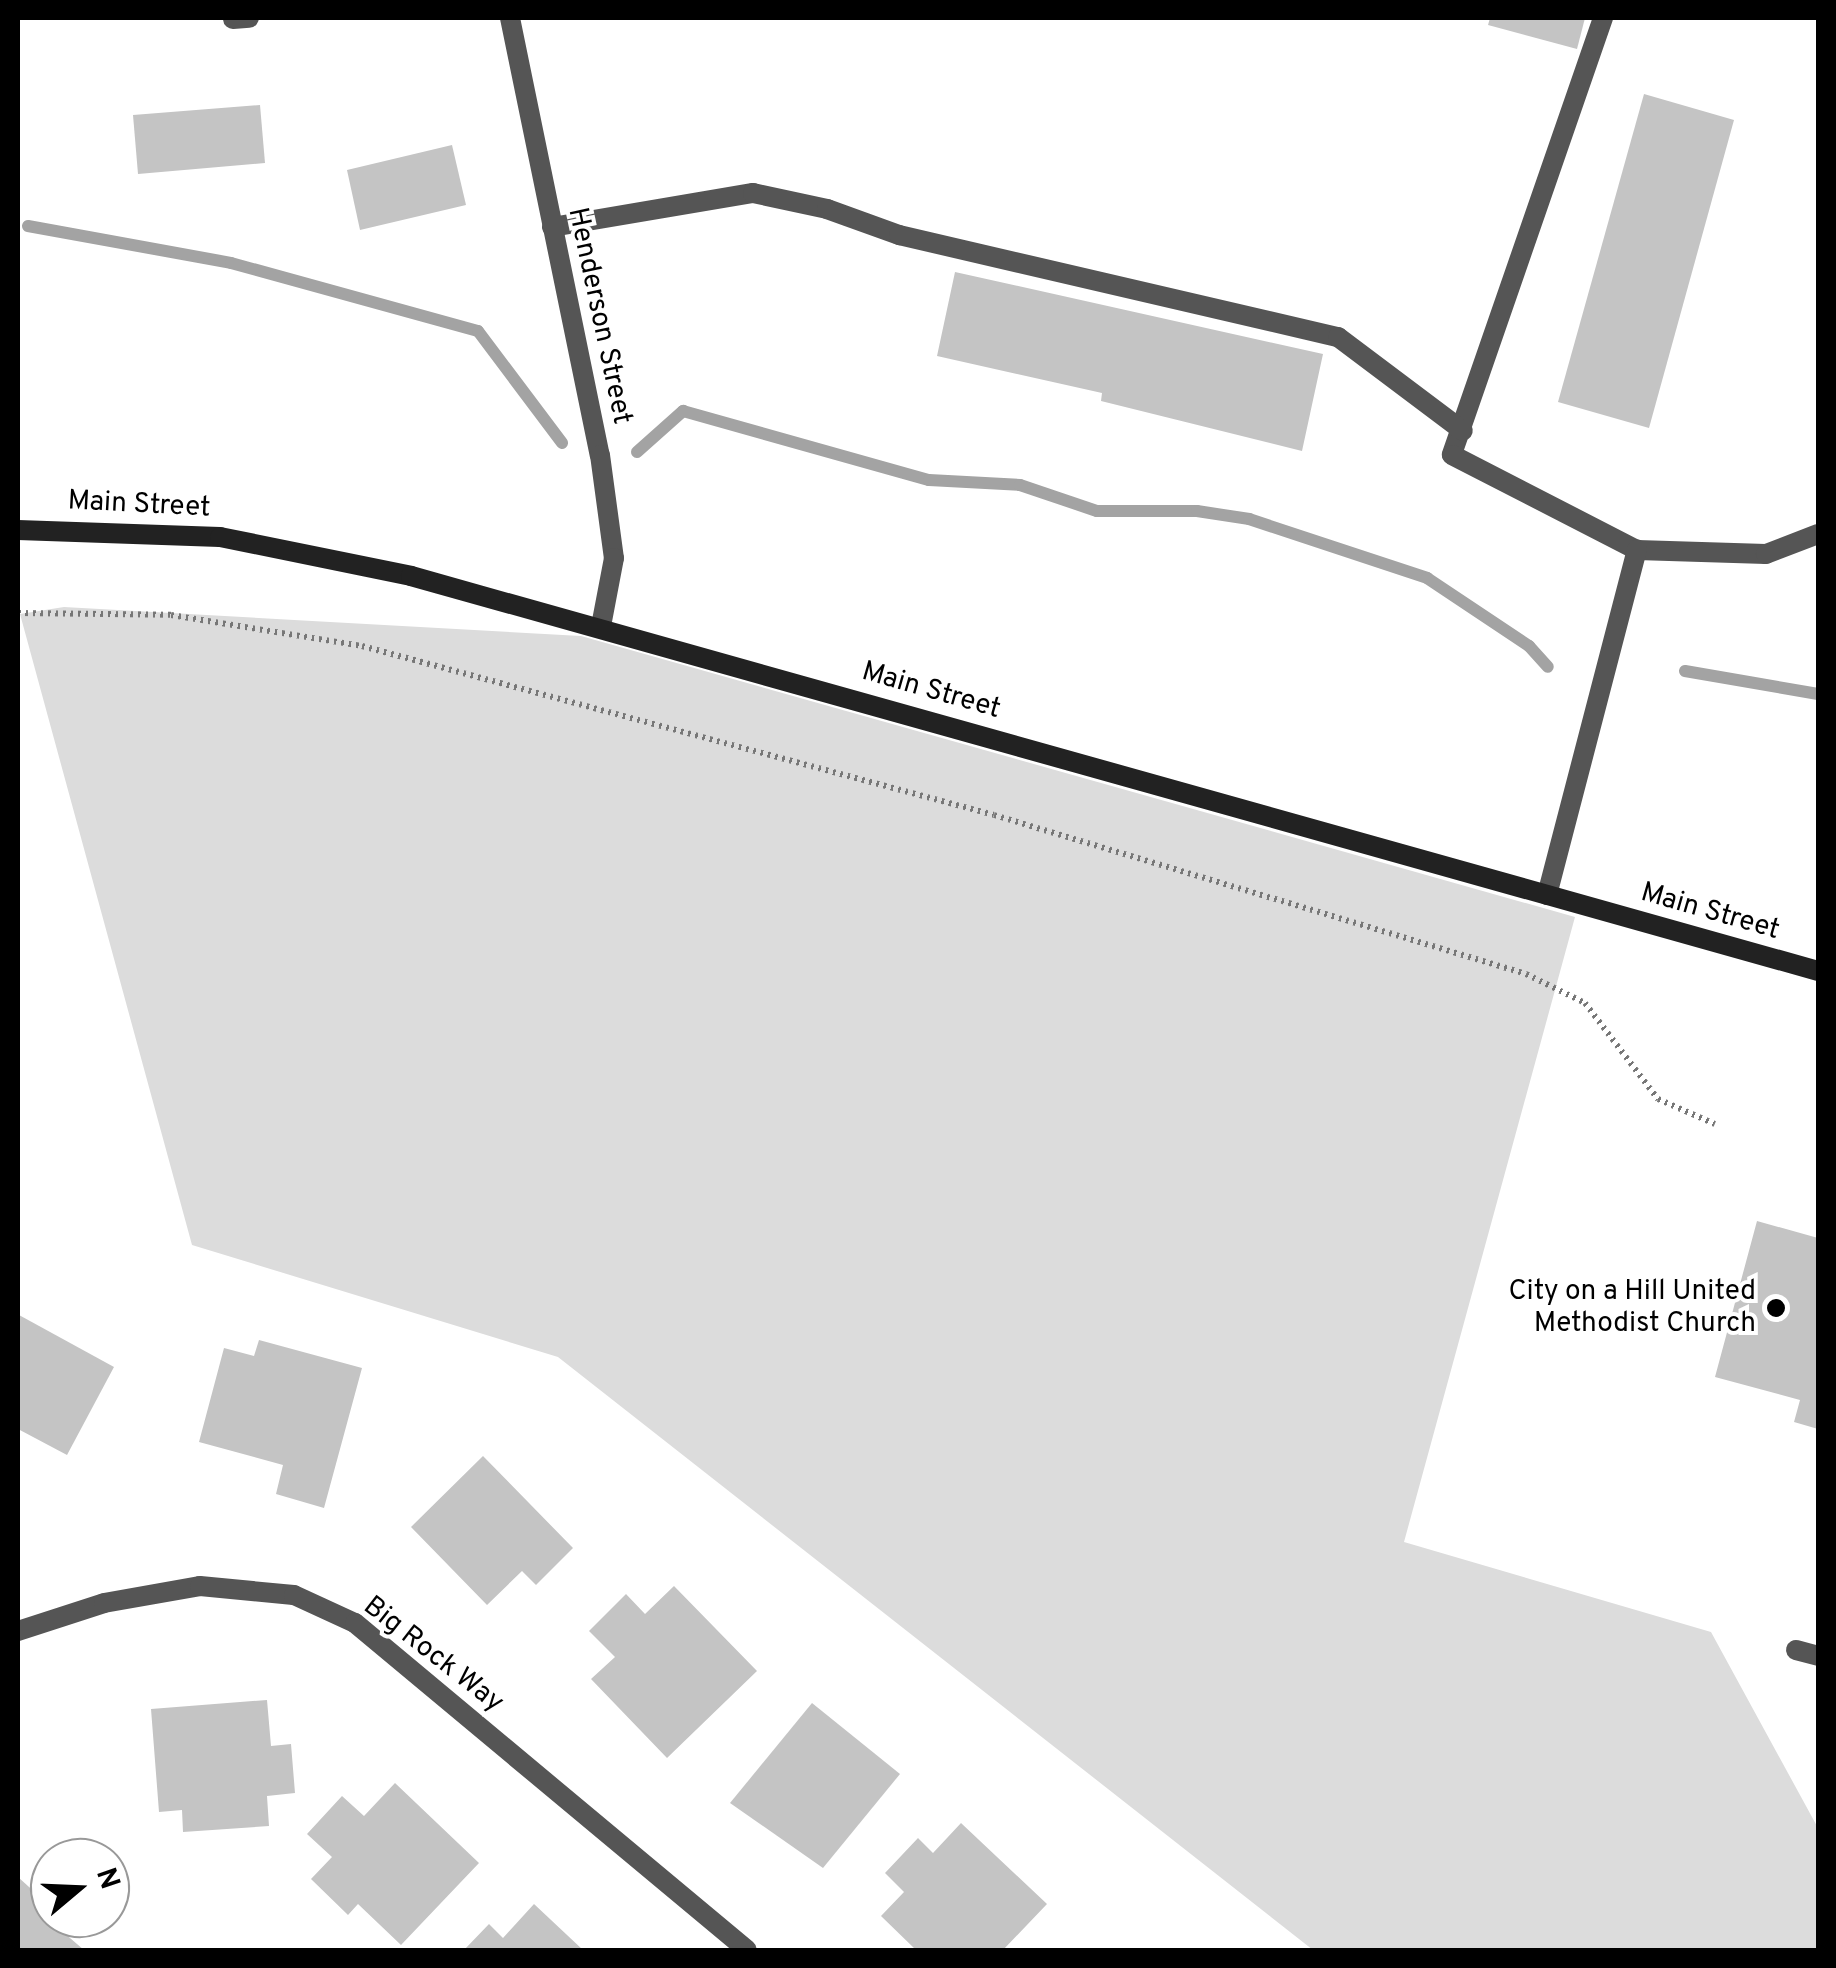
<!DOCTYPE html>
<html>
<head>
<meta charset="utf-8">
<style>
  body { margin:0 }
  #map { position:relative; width:1836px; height:1968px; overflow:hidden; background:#fff; font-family:Overpass,sans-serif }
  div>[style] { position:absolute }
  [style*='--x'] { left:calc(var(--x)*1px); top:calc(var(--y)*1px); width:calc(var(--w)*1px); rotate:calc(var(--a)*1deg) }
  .green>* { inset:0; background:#dcdcdc }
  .stream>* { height:12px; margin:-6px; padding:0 6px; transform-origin:6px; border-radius:6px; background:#a3a3a3 }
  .building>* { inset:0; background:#c4c4c4 }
  .path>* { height:6px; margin-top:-3px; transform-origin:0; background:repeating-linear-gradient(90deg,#777 0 2.5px,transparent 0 7.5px) }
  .service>* { height:20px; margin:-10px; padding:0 10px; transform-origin:10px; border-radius:10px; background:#555 }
  .minor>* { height:20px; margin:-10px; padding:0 10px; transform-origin:10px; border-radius:10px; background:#555 }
  .secondary>* { height:20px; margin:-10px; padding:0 10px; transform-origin:10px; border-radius:10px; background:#222 }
  .dots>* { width:28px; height:28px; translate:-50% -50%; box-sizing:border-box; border:5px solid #fff; border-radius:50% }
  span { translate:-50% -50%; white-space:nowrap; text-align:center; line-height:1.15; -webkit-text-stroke:8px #fff; paint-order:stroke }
  .street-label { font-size:28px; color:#000 }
  .poi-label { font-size:28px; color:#000 }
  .right { translate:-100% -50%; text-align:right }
  .frame { position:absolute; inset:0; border:20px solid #000; pointer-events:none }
  .north { position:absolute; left:30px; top:1838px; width:100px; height:100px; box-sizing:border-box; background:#fff; border:2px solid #999; border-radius:50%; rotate:71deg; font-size:28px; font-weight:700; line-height:40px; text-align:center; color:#000 }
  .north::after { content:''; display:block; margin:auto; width:35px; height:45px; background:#000; clip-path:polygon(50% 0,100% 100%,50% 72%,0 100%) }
</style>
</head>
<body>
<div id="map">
  <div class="green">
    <div style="clip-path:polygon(64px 607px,581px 636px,1575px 917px,1404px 1542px,1711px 1632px,1818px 1828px,1818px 1950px,1313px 1950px,558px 1357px,192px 1245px,20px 614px)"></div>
  </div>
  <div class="stream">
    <div style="--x:28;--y:226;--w:206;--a:10.3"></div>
    <div style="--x:231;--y:263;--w:256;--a:15.4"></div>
    <div style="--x:478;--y:331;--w:140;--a:53.1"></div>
    <div style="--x:637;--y:452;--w:62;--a:-41.7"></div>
    <div style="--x:683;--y:411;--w:255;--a:15.7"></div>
    <div style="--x:929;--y:480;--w:91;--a:3.1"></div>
    <div style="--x:1020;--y:485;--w:81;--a:18.7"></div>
    <div style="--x:1097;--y:511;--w:100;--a:0"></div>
    <div style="--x:1197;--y:511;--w:53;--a:8.7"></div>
    <div style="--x:1249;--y:519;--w:188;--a:18.3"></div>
    <div style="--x:1427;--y:578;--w:123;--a:33.7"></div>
    <div style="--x:1529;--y:646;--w:28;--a:48"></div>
    <div style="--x:1685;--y:671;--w:135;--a:9.8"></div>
  </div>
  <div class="building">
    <div style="clip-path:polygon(1490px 18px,1585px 18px,1577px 49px,1488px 25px)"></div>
    <div style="clip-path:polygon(1644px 94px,1734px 120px,1649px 428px,1558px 402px)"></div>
    <div style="clip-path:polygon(260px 105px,265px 163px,138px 174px,133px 115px)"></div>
    <div style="clip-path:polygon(452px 145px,466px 205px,360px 230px,347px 170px)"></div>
    <div style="clip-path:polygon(955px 272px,1323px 354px,1302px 451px,1101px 401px,1102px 393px,937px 356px)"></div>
    <div style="clip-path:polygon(1757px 1221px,1818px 1238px,1818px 1429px,1794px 1422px,1800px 1400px,1715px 1377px)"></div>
    <div style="clip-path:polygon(19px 1315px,114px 1367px,67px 1455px,18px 1429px)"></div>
    <div style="clip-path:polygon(259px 1340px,362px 1368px,324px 1508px,276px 1494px,283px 1465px,199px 1442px,224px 1348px,254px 1356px)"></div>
    <div style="clip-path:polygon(483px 1456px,573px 1548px,536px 1585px,522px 1571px,487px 1605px,411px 1527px)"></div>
    <div style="clip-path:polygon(674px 1586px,757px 1671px,667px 1758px,591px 1679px,615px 1657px,589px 1631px,626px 1594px,645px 1614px)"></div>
    <div style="clip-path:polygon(267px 1700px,271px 1746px,291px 1744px,295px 1793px,267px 1796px,269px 1826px,183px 1832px,182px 1810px,159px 1812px,151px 1709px)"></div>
    <div style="clip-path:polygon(812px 1703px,900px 1774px,823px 1868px,730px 1803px)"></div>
    <div style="clip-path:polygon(395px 1783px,479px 1863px,401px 1945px,358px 1904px,348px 1915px,311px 1879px,332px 1857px,307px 1834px,342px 1796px,364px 1816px)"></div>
    <div style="clip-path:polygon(961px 1823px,1047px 1904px,1003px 1950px,916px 1950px,881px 1916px,904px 1892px,885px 1873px,918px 1838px,933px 1853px)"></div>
    <div style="clip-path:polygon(18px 1877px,50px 1906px,50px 1918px,70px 1923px,63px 1932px,84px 1950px,18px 1950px)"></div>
    <div style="clip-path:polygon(534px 1904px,583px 1950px,464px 1950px,489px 1924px,503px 1938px)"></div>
  </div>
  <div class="path">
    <div style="--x:18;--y:613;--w:153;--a:0.7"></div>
    <div style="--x:171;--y:615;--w:193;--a:9.2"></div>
    <div style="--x:362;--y:646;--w:654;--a:14.97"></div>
    <div style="--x:994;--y:815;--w:555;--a:16.64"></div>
    <div style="--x:1526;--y:974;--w:66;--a:26.2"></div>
    <div style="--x:1585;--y:1003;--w:121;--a:52.8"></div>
    <div style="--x:1658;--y:1099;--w:62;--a:23.7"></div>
  </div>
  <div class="service">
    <div style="--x:1603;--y:18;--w:462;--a:109.1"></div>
    <div style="--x:1452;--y:455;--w:208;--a:27.2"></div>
    <div style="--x:1637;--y:550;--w:129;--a:1.8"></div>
    <div style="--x:1766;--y:554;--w:56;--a:-21"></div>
    <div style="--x:552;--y:227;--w:204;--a:-9.6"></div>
    <div style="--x:753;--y:193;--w:76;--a:12.2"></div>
    <div style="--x:827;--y:209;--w:77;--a:19.9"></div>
    <div style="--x:899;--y:235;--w:451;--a:13.1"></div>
    <div style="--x:1338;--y:337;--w:156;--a:36.9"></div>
    <div style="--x:1547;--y:895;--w:357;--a:-75.4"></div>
    <div style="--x:1796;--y:1650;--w:23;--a:15"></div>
  </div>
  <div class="minor">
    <div style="--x:510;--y:18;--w:446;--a:78.4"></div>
    <div style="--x:600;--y:455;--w:104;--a:82.3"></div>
    <div style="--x:614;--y:558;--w:69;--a:100.8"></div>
    <div style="--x:233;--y:19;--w:16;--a:-4"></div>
    <div style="--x:18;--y:1631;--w:90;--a:-18"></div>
    <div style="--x:104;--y:1603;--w:97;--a:-10"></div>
    <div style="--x:200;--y:1586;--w:94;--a:5.5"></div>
    <div style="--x:294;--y:1595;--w:67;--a:24.7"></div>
    <div style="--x:355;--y:1623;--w:510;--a:39.83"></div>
  </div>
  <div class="secondary">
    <div style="--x:18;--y:530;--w:202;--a:2"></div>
    <div style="--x:220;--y:537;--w:195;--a:11.5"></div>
    <div style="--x:411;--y:576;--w:1461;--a:15.68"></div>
  </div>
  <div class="dots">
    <div style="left:1776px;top:1308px;background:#000"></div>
  </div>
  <div class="street-label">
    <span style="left:599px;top:316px;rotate:78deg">Henderson Street</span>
    <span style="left:139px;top:505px;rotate:3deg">Main Street</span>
    <span style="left:931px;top:691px;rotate:16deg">Main Street</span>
    <span style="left:1710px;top:912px;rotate:16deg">Main Street</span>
    <span style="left:433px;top:1655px;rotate:38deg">Big Rock Way</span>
  </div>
  <div class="poi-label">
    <span class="right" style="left:1756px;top:1308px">City on a Hill United<br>Methodist Church</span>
  </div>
  <div class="frame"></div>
  <div class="north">N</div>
</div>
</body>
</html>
